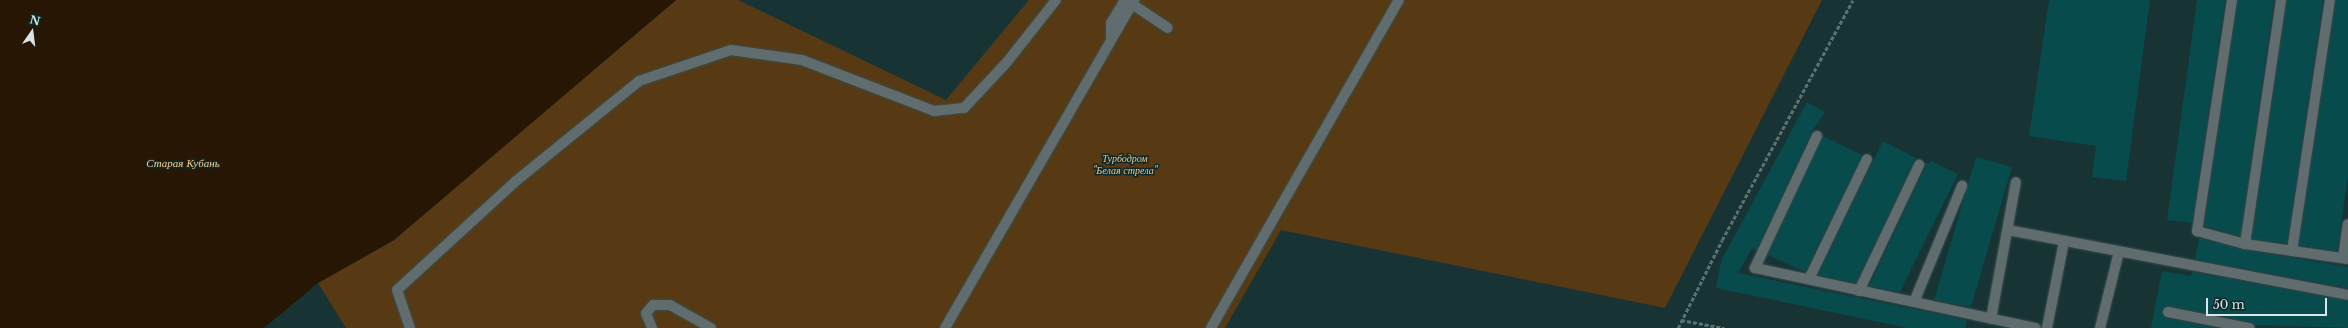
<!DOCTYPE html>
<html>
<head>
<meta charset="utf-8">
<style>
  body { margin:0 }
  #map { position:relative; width:2348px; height:328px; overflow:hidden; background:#183334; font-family:"Libre Baskerville",serif }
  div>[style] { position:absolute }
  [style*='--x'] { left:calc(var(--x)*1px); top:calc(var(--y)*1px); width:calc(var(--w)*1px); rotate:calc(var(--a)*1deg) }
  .green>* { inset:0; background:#573a13 }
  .water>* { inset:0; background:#261603 }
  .building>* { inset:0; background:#074b4c }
  .path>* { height:2.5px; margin-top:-1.25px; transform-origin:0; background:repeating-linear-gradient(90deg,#5b7172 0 4px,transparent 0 6px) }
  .roads { filter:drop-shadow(0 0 1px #375050) drop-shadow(0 0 1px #375050) }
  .minor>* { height:10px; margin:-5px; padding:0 5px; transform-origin:5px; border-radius:5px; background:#606c6d }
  span { translate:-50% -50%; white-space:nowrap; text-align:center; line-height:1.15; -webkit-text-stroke:3px #0e292a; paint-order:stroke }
  .park-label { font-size:10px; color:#fcc381; font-style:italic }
  .water-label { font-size:11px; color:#fec684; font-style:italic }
  .north { position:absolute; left:12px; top:12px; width:40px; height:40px; -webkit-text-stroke:3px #0e292a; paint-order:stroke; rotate:14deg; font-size:11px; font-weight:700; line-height:16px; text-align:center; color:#d7e6e6 }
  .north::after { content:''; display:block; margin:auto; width:14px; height:18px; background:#d7e6e6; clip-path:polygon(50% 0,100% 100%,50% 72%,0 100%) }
  .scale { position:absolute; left:2206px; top:298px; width:121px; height:18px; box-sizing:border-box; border:2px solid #d7e6e6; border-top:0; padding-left:5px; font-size:12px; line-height:14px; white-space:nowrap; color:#d7e6e6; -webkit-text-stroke:3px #0e292a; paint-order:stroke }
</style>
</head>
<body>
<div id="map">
  <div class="green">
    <div style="clip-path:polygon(676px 0,738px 0,946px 100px,1029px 0,1822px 0,1665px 308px,1281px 230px,1225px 328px,346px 328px,318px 283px,394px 240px)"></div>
  </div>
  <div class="water">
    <div style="clip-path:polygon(0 0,676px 0,394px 240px,318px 283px,264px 328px,0 328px)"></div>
  </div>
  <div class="building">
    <div style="clip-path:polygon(2049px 0,2150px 0,2126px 181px,2092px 177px,2096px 146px,2029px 136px)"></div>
    <div style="clip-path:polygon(2197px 0,2225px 0,2192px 223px,2167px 220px)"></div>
    <div style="clip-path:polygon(2238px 0,2274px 0,2240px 236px,2204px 226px)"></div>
    <div style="clip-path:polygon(2287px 0,2323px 0,2287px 243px,2252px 239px)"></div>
    <div style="clip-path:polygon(2336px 0,2348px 0,2348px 176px,2337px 251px,2299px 245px)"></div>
    <div style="clip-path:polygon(1807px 102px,1825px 112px,1811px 133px,1756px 250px,1752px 248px,1738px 273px,1967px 320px,1965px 328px,1908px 328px,1716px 288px,1721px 261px)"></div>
    <div style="clip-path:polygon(1823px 136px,1862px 155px,1805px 272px,1768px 255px)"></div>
    <div style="clip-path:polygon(1883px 141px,1918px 159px,1913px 162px,1856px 283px,1818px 275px)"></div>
    <div style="clip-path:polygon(1976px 157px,2012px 167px,1971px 307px,1934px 300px)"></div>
    <div style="clip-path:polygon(1931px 161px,1958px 174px,1900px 292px,1869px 286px,1925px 168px,1925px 162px,1930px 164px)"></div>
    <div style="clip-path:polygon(2199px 238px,2244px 250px,2348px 267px,2348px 288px,2195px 259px)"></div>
    <div style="clip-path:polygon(2162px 271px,2191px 276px,2192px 272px,2348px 301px,2348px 328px,2257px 325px,2255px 328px,2250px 322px,2169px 306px,2162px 310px,2166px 318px,2215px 328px,2151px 328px)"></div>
  </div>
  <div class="path">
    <div style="--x:1681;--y:320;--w:44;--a:10.5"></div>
    <div style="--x:1678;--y:328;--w:98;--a:-63.4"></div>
    <div style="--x:1722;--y:240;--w:273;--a:-61.4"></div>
  </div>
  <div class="roads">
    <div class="minor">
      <div style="--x:1126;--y:0;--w:50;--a:33.7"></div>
      <div style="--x:2232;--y:0;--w:234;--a:98.6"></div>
      <div style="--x:2197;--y:231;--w:50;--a:15.2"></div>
      <div style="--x:2245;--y:244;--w:104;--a:8.3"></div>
      <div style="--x:1111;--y:37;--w:14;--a:-90"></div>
      <div style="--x:1111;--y:23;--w:27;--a:-59"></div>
      <div style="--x:1817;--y:136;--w:146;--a:115.2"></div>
      <div style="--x:1755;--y:268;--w:287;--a:12.1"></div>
      <div style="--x:2008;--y:230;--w:346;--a:10.8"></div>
      <div style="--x:2245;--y:244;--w:247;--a:-81.6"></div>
      <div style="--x:2292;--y:251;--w:254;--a:-81.4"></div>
      <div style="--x:2343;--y:258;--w:34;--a:-82"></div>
      <div style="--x:1809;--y:279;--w:133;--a:-64.2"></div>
      <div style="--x:1859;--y:291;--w:140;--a:-64.5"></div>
      <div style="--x:1914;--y:302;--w:126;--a:-67.5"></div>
      <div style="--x:2168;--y:312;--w:83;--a:11.2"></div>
      <div style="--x:1991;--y:319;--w:139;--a:-79.7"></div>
      <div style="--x:410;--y:328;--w:40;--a:-108.9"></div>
      <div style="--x:397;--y:290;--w:161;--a:-42.5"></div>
      <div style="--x:516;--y:181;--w:159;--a:-39.1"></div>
      <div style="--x:639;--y:81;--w:97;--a:-18.6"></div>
      <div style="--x:731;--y:50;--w:72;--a:8"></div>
      <div style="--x:802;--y:60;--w:142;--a:21.1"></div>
      <div style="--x:934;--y:111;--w:30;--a:-6"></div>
      <div style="--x:964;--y:108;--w:63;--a:-46.9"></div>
      <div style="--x:1007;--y:62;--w:79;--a:-51.7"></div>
      <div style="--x:652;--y:328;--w:16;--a:-112"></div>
      <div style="--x:646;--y:313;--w:11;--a:-49"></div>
      <div style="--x:653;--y:305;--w:17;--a:0"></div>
      <div style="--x:670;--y:305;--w:47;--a:29.3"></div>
      <div style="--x:945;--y:328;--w:379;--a:-60"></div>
      <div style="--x:1211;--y:328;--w:378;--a:-60.2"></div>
      <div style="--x:2047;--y:328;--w:89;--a:-78.9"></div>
      <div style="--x:2100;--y:328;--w:78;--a:-76"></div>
    </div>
  </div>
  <div class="park-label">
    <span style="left:1125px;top:164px">Турбодром<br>"Белая стрела"</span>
  </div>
  <div class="water-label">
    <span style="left:183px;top:163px">Старая Кубань</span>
  </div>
  <div class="north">N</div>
  <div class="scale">50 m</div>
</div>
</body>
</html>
